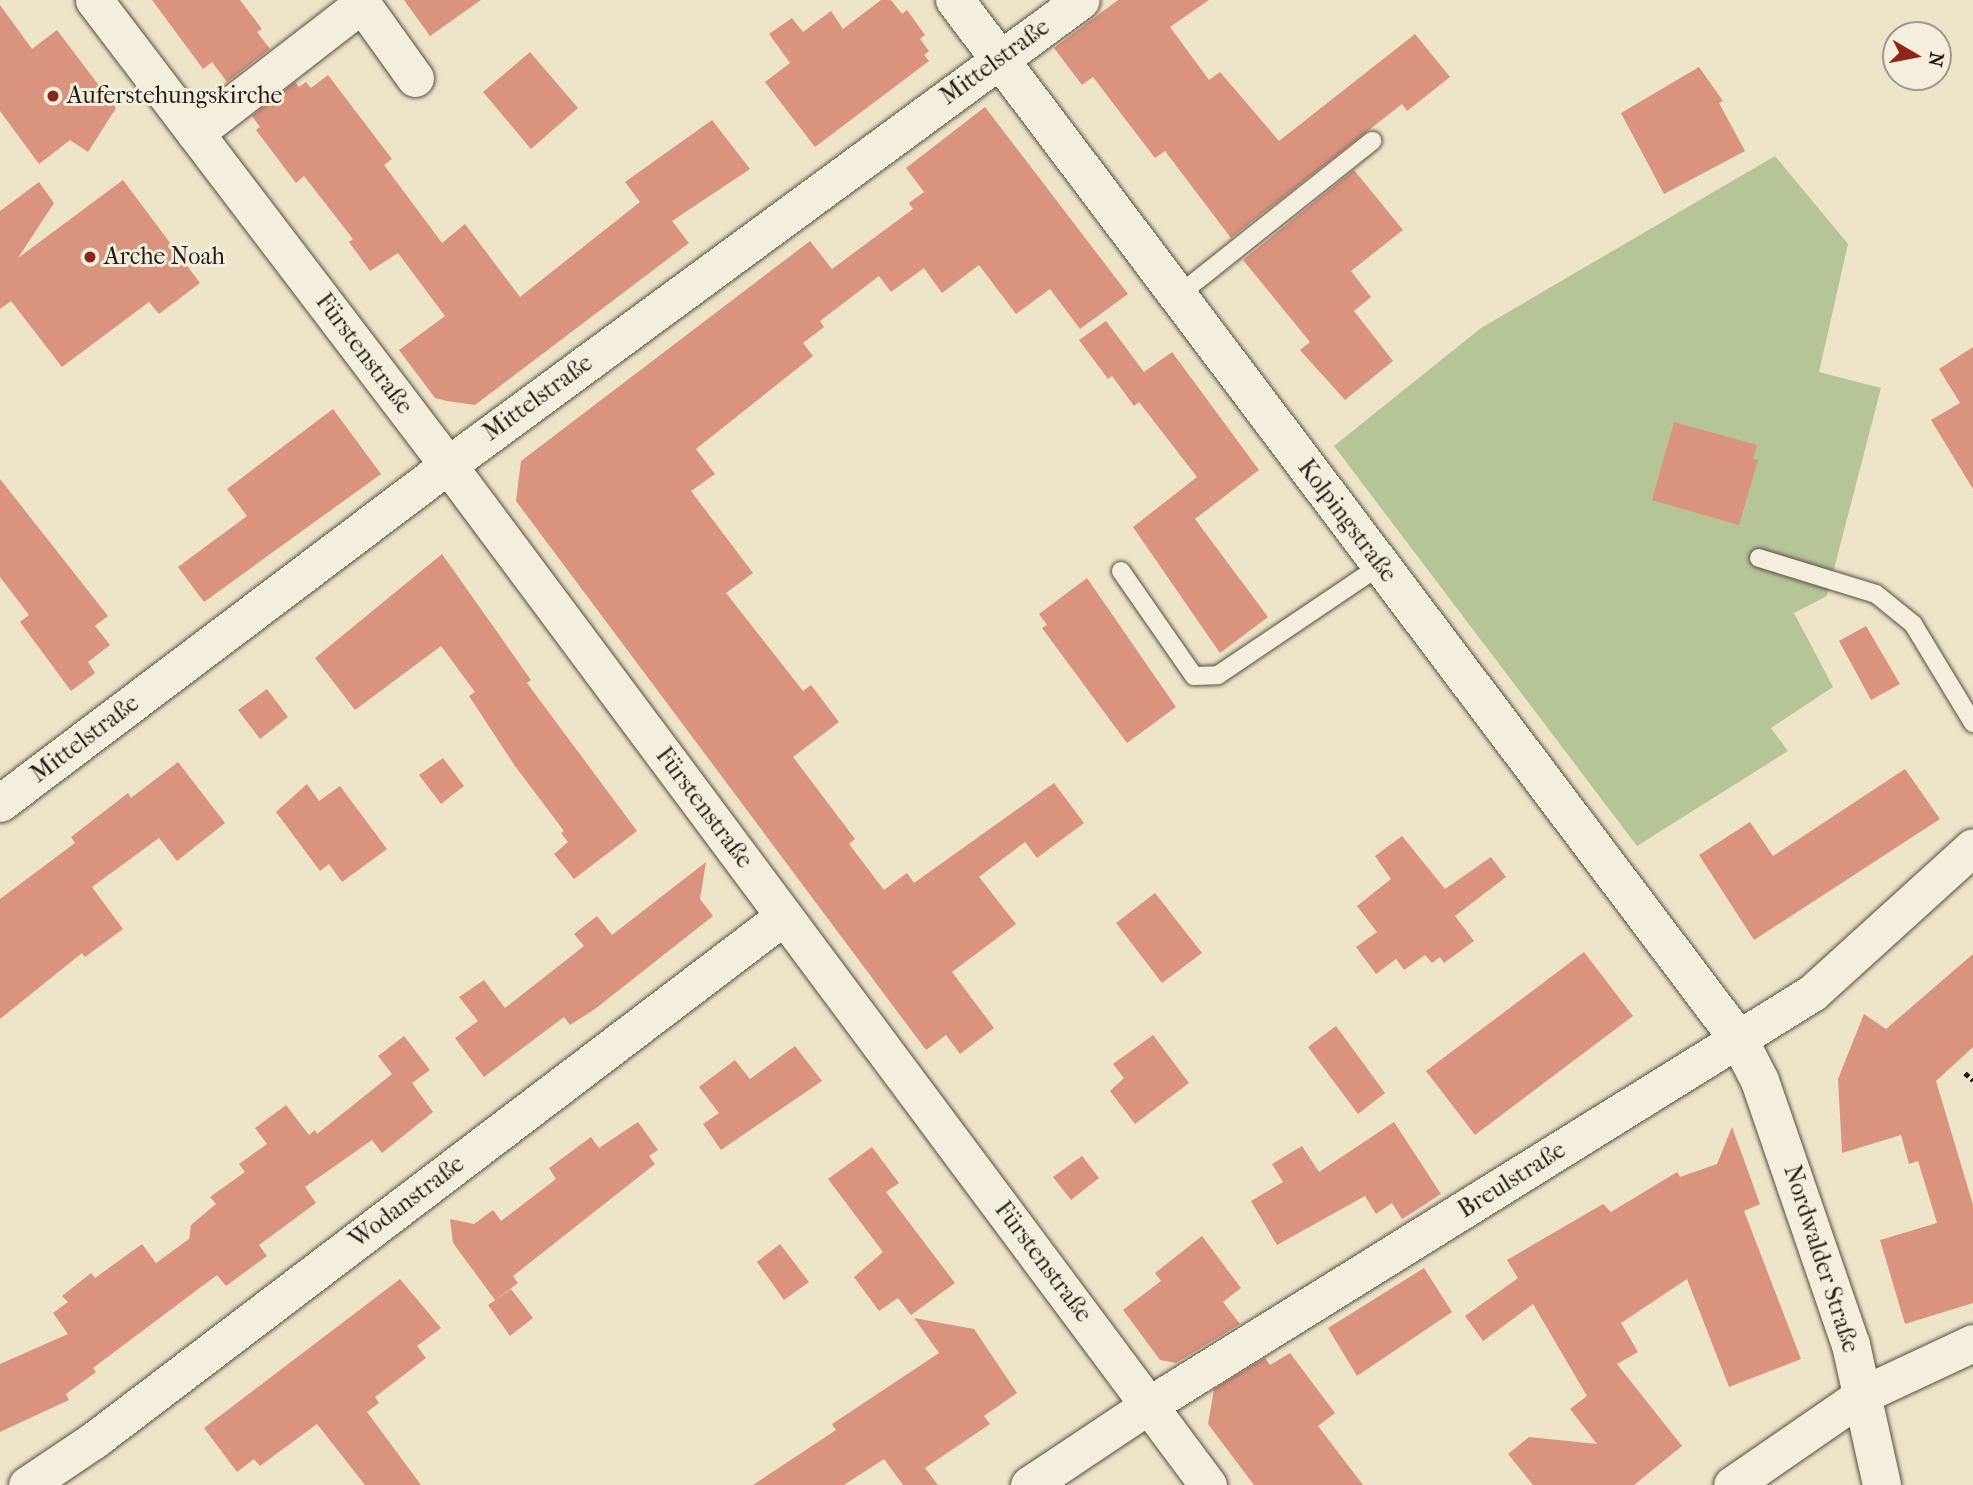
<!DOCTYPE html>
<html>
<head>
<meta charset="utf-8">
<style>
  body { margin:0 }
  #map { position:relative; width:1973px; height:1485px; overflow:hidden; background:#eee5c9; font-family:"IM FELL French Canon",serif }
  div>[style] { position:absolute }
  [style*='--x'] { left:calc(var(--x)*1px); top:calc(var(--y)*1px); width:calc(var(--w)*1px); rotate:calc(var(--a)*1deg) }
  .green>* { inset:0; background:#b6c598 }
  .building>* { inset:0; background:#da937d }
  .path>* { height:4.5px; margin-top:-2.25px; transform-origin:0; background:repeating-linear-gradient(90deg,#261a15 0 5px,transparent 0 8.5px) }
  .roads { filter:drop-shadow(0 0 2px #584d42) drop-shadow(0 0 2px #584d42) }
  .service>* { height:18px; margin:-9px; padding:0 9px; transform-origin:9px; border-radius:9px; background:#f4eedc }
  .minor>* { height:37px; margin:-18.5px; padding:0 18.5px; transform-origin:18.5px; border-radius:18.5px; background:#f4eedc }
  .tertiary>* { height:38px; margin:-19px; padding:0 19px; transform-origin:19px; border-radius:19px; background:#f4eedc }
  .dots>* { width:19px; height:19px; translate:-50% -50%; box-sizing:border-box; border:4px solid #f4eedc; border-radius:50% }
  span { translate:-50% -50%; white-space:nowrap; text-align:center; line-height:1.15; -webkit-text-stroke:6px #f4eedc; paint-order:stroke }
  .street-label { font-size:24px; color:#261a15 }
  .poi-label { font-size:24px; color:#261a15 }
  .left { translate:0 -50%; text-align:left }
  .north { position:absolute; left:1882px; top:21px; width:70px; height:70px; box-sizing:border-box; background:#f4eedc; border:2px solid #a2998c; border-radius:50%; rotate:100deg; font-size:19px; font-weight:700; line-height:28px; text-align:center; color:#261a15 }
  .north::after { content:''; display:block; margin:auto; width:24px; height:32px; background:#8f2418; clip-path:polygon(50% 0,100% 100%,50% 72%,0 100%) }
</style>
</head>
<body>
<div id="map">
  <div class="green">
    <div style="clip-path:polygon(1775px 156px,1848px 244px,1819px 372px,1881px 388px,1827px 596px,1794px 613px,1833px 687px,1771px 728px,1788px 751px,1637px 846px,1334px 446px,1481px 328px)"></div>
  </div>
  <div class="building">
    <div style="clip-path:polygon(152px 0,240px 0,262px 29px,257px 32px,270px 49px,227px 82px,212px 62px,203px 69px)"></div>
    <div style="clip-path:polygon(404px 0,481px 0,430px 36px)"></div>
    <div style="clip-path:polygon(881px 0,891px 0,902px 14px,907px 10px,925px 35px,920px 39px,929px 51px,924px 55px,929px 61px,815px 147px,765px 82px,790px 63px,769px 34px,792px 18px,803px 32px,831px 11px,843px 29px)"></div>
    <div style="clip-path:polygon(1118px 0,1209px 0,1170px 27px,1209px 80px,1220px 72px,1279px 141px,1415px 34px,1450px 77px,1407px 111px,1402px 104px,1231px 238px,1165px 151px,1155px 158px,1093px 77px,1082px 85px,1054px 48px)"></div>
    <div style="clip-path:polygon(0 5px,32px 49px,57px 30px,116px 108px,88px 152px,70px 140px,39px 164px,0 111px)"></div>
    <div style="clip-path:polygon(530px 52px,578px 108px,531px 149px,483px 92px)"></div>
    <div style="clip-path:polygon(1699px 67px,1723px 101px,1719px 103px,1745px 151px,1664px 194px,1621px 113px)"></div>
    <div style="clip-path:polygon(328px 75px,392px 159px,384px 165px,442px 243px,465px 224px,520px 297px,640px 202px,625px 182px,712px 120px,750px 169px,672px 221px,689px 243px,475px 405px,447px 401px,435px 398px,399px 350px,445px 316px,398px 253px,370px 271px,349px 242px,353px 239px,304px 176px,296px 183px,256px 130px,260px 127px,252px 116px,295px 82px,299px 87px,306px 82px,311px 88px)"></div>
    <div style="clip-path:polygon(985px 107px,1128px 294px,1080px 329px,1050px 289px,1016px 314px,979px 265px,942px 293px,924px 268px,891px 292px,879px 276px,820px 321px,824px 327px,803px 343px,813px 356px,696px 449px,715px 474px,691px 491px,753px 573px,726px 593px,803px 691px,811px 685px,839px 722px,793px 757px,855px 839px,849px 844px,884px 890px,907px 873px,914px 883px,1054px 783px,1084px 823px,1037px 858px,1025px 842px,979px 877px,1016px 924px,952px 972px,994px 1028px,960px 1054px,946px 1035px,926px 1050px,516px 501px,521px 461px,810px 241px,832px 269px,913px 209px,909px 203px,924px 192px,906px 168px)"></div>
    <div style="clip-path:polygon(1354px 170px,1403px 230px,1351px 271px,1371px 297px,1354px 311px,1393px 361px,1345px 400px,1300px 350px,1310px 342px,1243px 260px)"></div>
    <div style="clip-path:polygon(123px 180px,200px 283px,159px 314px,149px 302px,62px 367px,11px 301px,0 309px,0 211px,39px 182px,54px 203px,18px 258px)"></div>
    <div style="clip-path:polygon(1106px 321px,1144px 372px,1172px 352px,1259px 470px,1195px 519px,1268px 617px,1220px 653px,1133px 527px,1197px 477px,1139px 402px,1134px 406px,1112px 376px,1108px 379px,1079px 340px)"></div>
    <div style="clip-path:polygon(1973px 347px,1973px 489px,1931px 420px,1960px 403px,1939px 369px)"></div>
    <div style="clip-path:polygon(333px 409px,381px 474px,204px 602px,178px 567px,247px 516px,227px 489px)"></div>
    <div style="clip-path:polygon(1674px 422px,1757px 445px,1753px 459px,1758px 460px,1739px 525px,1652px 500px)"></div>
    <div style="clip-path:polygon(0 479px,108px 616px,95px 626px,110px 645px,88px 662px,95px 673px,71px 691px,20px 622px,29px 615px,0 577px)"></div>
    <div style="clip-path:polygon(442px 554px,531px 680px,527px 683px,637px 831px,574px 879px,554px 854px,568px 842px,561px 833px,564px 831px,515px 766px,469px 696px,475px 692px,441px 646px,355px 710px,315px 658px)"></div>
    <div style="clip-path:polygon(1087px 578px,1176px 707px,1127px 743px,1042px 628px,1047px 625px,1039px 614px)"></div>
    <div style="clip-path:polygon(1866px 626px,1900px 684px,1871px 700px,1839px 641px)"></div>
    <div style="clip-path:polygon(267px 689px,288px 717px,260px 739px,238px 710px)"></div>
    <div style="clip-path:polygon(443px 758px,464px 786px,441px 804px,419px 775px)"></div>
    <div style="clip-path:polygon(178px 762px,225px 823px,177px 861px,159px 838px,92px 887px,123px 929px,85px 957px,82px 953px,0 1019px,0 899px,75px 843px,71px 837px,128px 793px,131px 798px)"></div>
    <div style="clip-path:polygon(1905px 769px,1940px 819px,1754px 940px,1699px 855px,1750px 822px,1773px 856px)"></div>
    <div style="clip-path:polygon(307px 784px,319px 801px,340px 786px,387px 849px,342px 882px,329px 864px,320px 871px,276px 812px)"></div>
    <div style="clip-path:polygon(1402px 836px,1445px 889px,1491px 857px,1506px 877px,1455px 916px,1474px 941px,1444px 963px,1440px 957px,1432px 963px,1425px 955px,1404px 970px,1396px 959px,1376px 974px,1356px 947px,1377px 932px,1357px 906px,1391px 879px,1375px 856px)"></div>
    <div style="clip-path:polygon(706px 862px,700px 899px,713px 916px,595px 1009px,570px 1025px,564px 1017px,484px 1077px,455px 1038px,478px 1021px,459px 997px,484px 980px,505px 1008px,584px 946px,574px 934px,597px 916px,612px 935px)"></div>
    <div style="clip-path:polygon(1155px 893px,1202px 953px,1162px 983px,1116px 923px)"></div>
    <div style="clip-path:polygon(1584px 952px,1633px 1016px,1475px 1135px,1426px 1071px)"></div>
    <div style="clip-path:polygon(1973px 954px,1973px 1047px,1936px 1081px,1973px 1205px,1973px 1303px,1905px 1324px,1880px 1240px,1937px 1223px,1918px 1161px,1909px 1164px,1901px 1135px,1842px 1153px,1838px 1079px,1864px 1014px,1886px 1029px)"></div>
    <div style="clip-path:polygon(1336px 1026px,1385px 1093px,1358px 1114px,1308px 1047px)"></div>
    <div style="clip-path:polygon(1153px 1035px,1189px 1083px,1135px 1124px,1110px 1091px,1124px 1078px,1113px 1064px)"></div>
    <div style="clip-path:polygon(404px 1036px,430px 1070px,412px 1083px,433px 1112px,382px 1153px,372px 1140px,305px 1187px,316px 1203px,259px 1245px,267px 1256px,226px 1286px,217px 1275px,93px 1368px,96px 1372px,66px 1394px,69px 1400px,0 1432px,0 1364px,68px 1334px,53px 1313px,68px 1302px,62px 1296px,91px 1273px,95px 1278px,142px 1244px,156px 1263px,189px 1239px,191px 1225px,216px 1204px,210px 1197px,245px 1172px,239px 1164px,267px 1144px,255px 1128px,286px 1105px,309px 1135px,315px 1130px,317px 1134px,392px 1074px,378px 1056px)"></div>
    <div style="clip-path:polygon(795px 1046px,822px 1081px,721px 1150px,703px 1124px,719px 1113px,699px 1087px,735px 1060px,750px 1079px)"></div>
    <div style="clip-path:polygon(638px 1122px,658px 1150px,649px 1156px,655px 1164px,513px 1276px,518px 1283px,495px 1300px,453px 1243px,450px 1219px,474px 1224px,493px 1210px,501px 1221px,556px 1179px,549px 1168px,591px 1137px,599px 1148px)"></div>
    <div style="clip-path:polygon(1394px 1122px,1441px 1194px,1402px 1219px,1392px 1203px,1376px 1214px,1365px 1196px,1277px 1245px,1251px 1201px,1283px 1182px,1272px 1164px,1302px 1146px,1319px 1172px)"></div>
    <div style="clip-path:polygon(1732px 1127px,1760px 1204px,1744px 1211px,1801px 1359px,1729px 1387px,1687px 1279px,1621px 1323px,1638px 1352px,1617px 1364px,1682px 1446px,1634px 1485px,1533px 1485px,1508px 1454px,1529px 1437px,1597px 1444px,1570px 1409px,1587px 1396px,1533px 1304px,1483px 1341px,1465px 1316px,1518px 1278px,1507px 1260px,1603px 1204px,1611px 1212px,1677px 1172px,1680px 1177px,1717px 1164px)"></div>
    <div style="clip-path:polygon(872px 1147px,899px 1183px,886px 1192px,955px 1283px,911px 1315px,898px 1298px,879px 1311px,854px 1277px,883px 1252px,828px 1179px)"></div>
    <div style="clip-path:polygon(1082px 1156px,1099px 1178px,1071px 1200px,1053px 1177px)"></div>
    <div style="clip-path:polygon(1202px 1236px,1241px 1288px,1223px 1302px,1240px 1324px,1176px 1363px,1160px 1360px,1123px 1310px,1161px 1281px,1155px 1273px)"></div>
    <div style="clip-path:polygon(780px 1244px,809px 1282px,784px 1300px,757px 1262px)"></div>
    <div style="clip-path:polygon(1424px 1268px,1452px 1312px,1357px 1376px,1328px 1328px)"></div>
    <div style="clip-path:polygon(400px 1279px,441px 1328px,417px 1346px,426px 1358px,375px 1397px,379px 1403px,367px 1412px,421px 1485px,365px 1485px,317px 1424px,260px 1466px,254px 1459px,237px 1472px,204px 1428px)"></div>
    <div style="clip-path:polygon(511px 1289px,533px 1318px,510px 1336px,488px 1305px)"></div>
    <div style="clip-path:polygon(914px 1318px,974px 1329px,1017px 1393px,984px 1416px,990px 1424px,925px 1468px,938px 1485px,903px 1485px,884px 1459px,844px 1485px,753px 1485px,836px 1430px,832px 1424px,939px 1353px)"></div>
    <div style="clip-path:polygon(1290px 1353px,1335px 1413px,1318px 1426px,1363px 1485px,1254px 1485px,1208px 1424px,1214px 1389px,1265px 1358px,1270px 1365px)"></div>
  </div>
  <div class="path">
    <div style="--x:1965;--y:1073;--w:11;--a:41"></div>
  </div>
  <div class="roads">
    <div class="service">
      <div style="--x:1176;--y:297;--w:251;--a:-38.5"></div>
      <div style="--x:1759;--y:558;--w:122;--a:17.1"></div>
      <div style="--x:1876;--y:594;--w:48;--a:39"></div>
      <div style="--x:1913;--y:624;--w:116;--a:58.8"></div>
      <div style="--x:1121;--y:571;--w:128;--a:55.2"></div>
      <div style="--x:1194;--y:676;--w:24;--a:-2"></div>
      <div style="--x:1218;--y:675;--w:197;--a:-34"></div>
    </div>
    <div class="minor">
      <div style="--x:94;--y:0;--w:584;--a:52.72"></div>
      <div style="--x:448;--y:465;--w:1272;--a:53.31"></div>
      <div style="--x:195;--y:133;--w:211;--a:-37.7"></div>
      <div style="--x:362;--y:4;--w:91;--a:54.4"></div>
      <div style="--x:0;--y:803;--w:561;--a:-37.03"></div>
      <div style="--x:448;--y:465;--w:785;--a:-36.3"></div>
      <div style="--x:27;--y:1485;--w:81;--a:-33.9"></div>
      <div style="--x:94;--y:1440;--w:866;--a:-37.21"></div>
      <div style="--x:1029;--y:1485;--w:144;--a:-33.7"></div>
      <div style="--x:1149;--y:1405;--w:781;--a:-31.86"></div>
      <div style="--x:1812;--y:993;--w:217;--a:-42.2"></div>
      <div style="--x:1732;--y:1485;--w:160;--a:-34.6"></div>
      <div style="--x:1864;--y:1394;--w:120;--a:-25.1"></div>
    </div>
    <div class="tertiary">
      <div style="--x:955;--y:0;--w:1302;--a:52.99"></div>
      <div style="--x:1739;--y:1040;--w:46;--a:62.9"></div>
      <div style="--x:1760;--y:1081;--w:279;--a:71"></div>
      <div style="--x:1851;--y:1345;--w:143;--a:77.5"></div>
    </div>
  </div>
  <div class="dots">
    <div style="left:53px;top:96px;background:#8f2418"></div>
    <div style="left:90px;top:257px;background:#8f2418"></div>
  </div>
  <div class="street-label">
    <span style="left:995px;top:62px;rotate:-36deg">Mittelstraße</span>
    <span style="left:364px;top:354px;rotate:53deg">Fürstenstraße</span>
    <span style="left:538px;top:398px;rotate:-36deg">Mittelstraße</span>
    <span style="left:1347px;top:521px;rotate:53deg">Kolpingstraße</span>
    <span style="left:85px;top:739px;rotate:-37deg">Mittelstraße</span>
    <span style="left:704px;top:808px;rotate:53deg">Fürstenstraße</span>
    <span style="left:1512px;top:1180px;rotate:-32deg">Breulstraße</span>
    <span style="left:407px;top:1202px;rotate:-37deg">Wodanstraße</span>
    <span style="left:1821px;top:1259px;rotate:72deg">Nordwalder Straße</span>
    <span style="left:1043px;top:1262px;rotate:53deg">Fürstenstraße</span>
  </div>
  <div class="poi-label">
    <span class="left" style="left:67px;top:96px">Auferstehungskirche</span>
    <span class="left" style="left:104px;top:257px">Arche Noah</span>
  </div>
  <div class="north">N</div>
</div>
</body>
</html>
